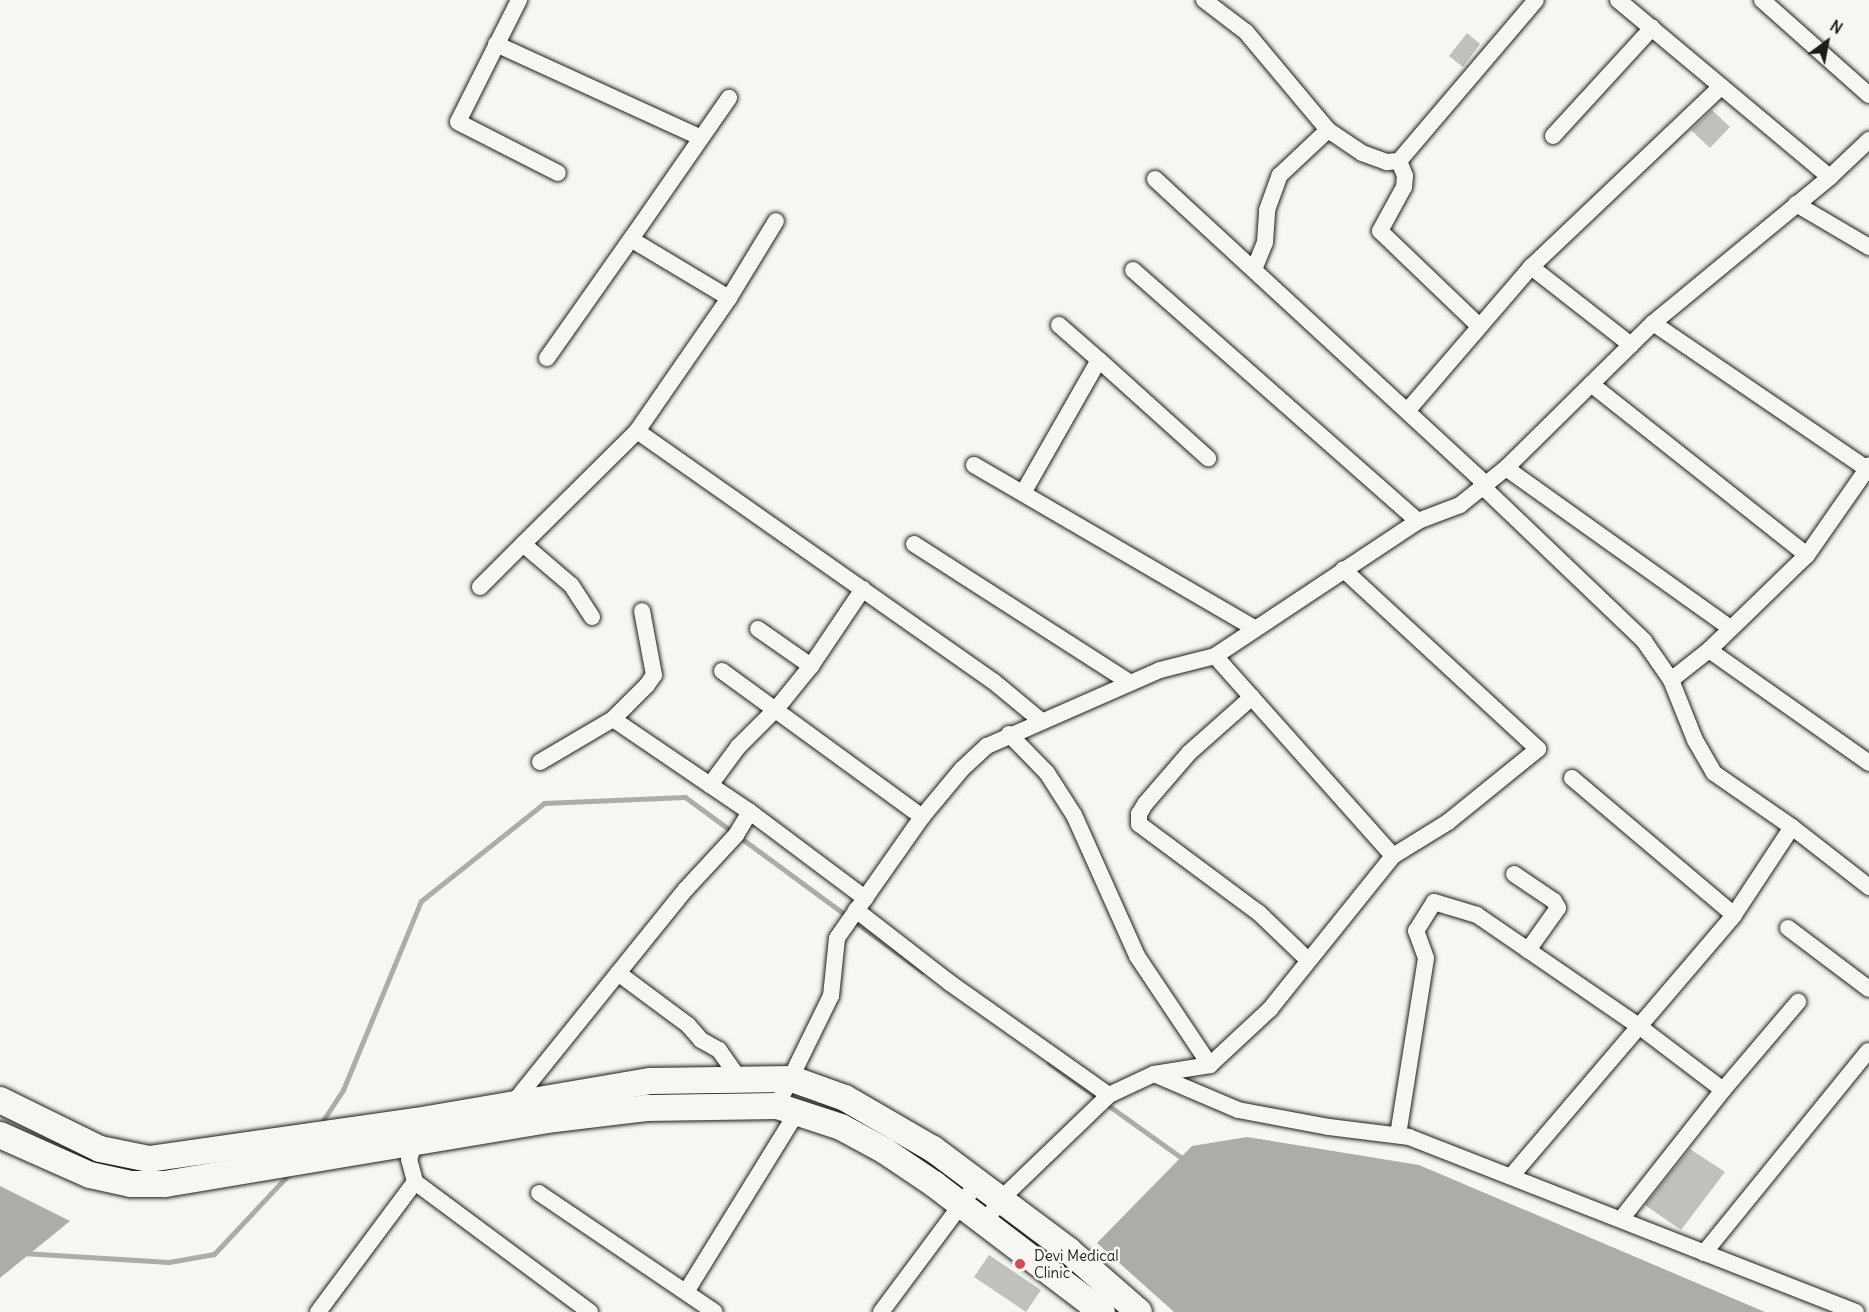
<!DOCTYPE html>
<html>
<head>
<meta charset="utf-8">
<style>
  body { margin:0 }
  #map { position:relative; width:1869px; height:1312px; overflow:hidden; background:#f6f6f2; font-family:Delius,sans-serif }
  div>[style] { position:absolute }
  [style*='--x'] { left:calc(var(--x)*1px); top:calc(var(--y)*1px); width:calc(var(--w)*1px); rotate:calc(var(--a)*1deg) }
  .water>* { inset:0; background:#acaca9 }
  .stream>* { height:5px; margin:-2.5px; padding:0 2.5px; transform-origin:2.5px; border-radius:2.5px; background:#acaca9 }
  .building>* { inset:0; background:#c0c0bd }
  .roads { filter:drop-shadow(0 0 2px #1c1c1c) drop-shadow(0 0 2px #1c1c1c) }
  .street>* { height:16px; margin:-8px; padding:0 8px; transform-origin:8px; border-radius:8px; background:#f6f6f2 }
  .primary>* { height:26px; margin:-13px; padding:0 13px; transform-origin:13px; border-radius:13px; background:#f6f6f2 }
  .dots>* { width:16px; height:16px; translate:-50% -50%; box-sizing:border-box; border:3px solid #f6f6f2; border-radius:50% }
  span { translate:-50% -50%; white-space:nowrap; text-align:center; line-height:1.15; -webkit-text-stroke:5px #f6f6f2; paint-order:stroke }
  .poi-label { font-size:15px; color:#1c1c1c }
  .left { translate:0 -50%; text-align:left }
  .north { position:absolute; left:1797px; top:12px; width:60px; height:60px; -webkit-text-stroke:4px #f6f6f2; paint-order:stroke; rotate:32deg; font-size:16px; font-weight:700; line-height:24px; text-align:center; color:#1c1c1c }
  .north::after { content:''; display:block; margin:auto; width:21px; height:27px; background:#1c1c1c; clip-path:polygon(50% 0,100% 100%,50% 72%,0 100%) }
</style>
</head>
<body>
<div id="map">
  <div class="water">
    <div style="clip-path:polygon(1247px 1137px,1419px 1165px,1765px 1312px,1174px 1312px,1097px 1243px,1192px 1146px)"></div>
    <div style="clip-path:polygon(0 1186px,70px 1221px,0 1278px)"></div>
  </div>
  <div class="stream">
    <div style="--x:1049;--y:1063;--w:168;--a:35.6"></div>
    <div style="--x:320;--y:1125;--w:42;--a:-56.7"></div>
    <div style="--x:343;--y:1090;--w:204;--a:-67.6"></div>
    <div style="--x:421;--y:901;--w:157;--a:-38.5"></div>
    <div style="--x:544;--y:803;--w:141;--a:-2.4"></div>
    <div style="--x:685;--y:797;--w:295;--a:36.3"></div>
    <div style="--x:23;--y:1253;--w:146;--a:3.5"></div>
    <div style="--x:169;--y:1262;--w:46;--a:-10.1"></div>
    <div style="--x:214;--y:1254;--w:114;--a:-46.8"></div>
  </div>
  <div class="building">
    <div style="clip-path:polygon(1467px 33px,1480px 44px,1463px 67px,1449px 56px)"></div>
    <div style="clip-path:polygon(1712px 110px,1730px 127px,1710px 148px,1691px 130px)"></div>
    <div style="clip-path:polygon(1690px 1149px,1725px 1172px,1681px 1230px,1645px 1205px)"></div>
    <div style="clip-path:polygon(989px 1255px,1041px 1290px,1026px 1312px,974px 1277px)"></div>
  </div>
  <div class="roads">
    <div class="street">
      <div style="--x:519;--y:0;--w:136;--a:116.6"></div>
      <div style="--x:458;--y:122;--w:112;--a:27"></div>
      <div style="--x:1204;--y:0;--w:53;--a:37.3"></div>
      <div style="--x:1246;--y:32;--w:128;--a:50.1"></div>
      <div style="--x:1328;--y:130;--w:41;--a:34.1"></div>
      <div style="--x:1362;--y:153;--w:27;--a:20"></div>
      <div style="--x:1387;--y:162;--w:12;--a:-5"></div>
      <div style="--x:1399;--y:161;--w:211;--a:-49.6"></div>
      <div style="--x:1618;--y:0;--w:276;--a:39.9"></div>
      <div style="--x:1762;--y:0;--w:143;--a:41.6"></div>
      <div style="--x:496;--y:44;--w:223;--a:24.6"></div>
      <div style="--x:1553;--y:136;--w:147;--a:-47.5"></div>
      <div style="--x:1399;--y:161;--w:16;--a:68"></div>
      <div style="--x:1405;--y:176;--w:11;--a:95"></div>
      <div style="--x:1404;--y:187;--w:50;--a:118.6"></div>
      <div style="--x:1380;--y:231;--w:136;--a:43.8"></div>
      <div style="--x:1155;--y:179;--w:449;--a:42.7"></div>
      <div style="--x:1796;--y:204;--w:85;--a:30.5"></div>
      <div style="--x:1255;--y:267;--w:27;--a:-68"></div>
      <div style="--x:1265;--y:242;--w:32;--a:-86"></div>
      <div style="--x:1267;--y:210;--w:37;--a:-70"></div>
      <div style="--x:1280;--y:175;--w:66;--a:-43.2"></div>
      <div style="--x:1133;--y:270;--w:380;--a:41.4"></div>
      <div style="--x:729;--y:298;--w:114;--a:-149"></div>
      <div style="--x:631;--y:239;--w:172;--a:-55.2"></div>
      <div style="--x:1653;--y:323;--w:259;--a:34.3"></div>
      <div style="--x:1867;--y:469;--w:4;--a:-63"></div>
      <div style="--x:1059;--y:325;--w:53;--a:41.2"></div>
      <div style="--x:1631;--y:345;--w:127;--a:-142"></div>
      <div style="--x:1531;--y:267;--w:262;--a:-43.5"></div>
      <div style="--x:547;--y:358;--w:146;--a:-54.8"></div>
      <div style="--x:1591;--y:384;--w:275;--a:38.4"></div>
      <div style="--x:1408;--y:410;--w:189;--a:-49.3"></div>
      <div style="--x:637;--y:431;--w:435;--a:35.1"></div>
      <div style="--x:993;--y:681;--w:61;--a:39.7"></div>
      <div style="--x:974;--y:465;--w:324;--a:30.2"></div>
      <div style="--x:1506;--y:468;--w:275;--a:35.5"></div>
      <div style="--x:1481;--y:485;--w:226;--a:43.7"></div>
      <div style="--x:1644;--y:641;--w:47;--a:55.3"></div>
      <div style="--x:1671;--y:680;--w:65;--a:68.2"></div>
      <div style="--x:1695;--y:740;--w:38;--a:60"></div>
      <div style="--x:1714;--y:773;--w:95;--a:34.7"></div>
      <div style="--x:1792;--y:827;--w:98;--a:37.9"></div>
      <div style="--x:1023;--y:493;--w:153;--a:-60.3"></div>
      <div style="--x:1099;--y:360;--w:147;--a:42"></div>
      <div style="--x:914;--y:544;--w:255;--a:32.7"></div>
      <div style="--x:480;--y:587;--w:61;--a:-45"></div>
      <div style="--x:592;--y:617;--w:38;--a:-123"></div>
      <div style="--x:571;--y:585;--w:63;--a:-139.5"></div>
      <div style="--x:523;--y:544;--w:161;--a:-44.7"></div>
      <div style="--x:637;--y:431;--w:162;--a:-55.3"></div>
      <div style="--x:729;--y:298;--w:90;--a:-58.6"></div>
      <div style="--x:758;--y:629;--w:65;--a:34.9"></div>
      <div style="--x:1709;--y:650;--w:196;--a:35.2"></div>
      <div style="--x:1215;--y:656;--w:268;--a:48.3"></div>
      <div style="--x:722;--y:671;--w:248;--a:36.1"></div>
      <div style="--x:1671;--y:680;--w:48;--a:-38.3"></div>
      <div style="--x:1709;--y:650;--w:136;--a:-44.1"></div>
      <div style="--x:1807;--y:555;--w:105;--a:-55.1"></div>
      <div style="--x:1252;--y:697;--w:84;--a:138.4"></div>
      <div style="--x:1189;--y:753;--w:67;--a:130.8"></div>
      <div style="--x:1145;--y:804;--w:12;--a:121"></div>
      <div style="--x:1139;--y:814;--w:10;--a:90"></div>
      <div style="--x:1139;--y:824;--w:149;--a:36.6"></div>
      <div style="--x:1259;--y:913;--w:66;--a:43.8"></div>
      <div style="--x:613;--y:719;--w:117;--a:34.2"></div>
      <div style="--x:1009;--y:734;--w:54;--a:45.7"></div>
      <div style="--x:1047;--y:773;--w:50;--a:57.3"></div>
      <div style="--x:1074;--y:815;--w:154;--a:65.9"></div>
      <div style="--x:1137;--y:956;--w:131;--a:56.2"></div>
      <div style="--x:540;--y:762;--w:85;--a:-30.5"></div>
      <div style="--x:613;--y:719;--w:48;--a:-45"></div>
      <div style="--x:647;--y:685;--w:12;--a:-55"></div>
      <div style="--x:654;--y:675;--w:65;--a:-100.6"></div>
      <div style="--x:1572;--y:778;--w:212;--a:40.2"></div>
      <div style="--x:750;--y:812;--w:144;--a:36.8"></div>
      <div style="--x:1514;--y:874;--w:48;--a:34"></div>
      <div style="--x:1554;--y:901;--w:8;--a:60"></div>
      <div style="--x:1558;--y:908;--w:52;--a:125.5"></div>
      <div style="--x:856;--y:910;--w:119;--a:37.8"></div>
      <div style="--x:950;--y:983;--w:194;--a:35.2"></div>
      <div style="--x:1788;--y:928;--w:101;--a:37"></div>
      <div style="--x:618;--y:973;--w:87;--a:36.6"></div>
      <div style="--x:688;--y:1025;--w:20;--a:49"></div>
      <div style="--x:701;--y:1040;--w:21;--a:29"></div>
      <div style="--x:719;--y:1050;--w:33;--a:55"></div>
      <div style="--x:1156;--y:1075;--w:89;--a:23.1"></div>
      <div style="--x:1238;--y:1110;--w:93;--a:10.6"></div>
      <div style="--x:1329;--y:1127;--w:81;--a:7.1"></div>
      <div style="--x:1409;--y:1137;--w:480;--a:21.4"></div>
      <div style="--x:1723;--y:1090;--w:116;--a:-49.6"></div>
      <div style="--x:514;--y:1102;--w:274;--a:-51.1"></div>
      <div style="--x:686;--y:889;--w:74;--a:-47.2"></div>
      <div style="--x:736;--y:835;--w:27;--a:-59"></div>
      <div style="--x:750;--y:812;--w:48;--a:-146"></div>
      <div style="--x:710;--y:785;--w:47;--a:-53.6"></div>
      <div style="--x:738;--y:747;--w:55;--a:-45"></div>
      <div style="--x:777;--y:708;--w:54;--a:-51"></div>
      <div style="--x:811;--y:666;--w:93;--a:-56"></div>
      <div style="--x:777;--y:1106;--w:123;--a:-63.9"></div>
      <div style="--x:831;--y:996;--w:58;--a:-84.1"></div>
      <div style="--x:837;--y:938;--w:148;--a:-54.9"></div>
      <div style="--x:922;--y:817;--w:62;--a:-50.2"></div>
      <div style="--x:962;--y:769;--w:34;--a:-43"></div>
      <div style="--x:987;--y:746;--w:189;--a:-23.7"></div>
      <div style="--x:1160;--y:670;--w:57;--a:-14.3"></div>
      <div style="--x:1215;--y:656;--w:244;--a:-33.6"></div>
      <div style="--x:1418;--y:521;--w:45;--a:-20.9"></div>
      <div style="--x:1460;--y:505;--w:59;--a:-38.8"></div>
      <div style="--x:1506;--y:468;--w:206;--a:-44.6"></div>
      <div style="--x:1653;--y:323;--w:229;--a:-39.5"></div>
      <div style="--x:1830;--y:177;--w:54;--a:-43.5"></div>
      <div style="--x:1398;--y:1135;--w:179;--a:-81"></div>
      <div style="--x:1426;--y:958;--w:29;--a:-110"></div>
      <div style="--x:1416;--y:931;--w:34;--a:-58"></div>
      <div style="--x:1434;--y:902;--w:45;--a:16.8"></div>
      <div style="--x:1477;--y:915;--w:198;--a:34.5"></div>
      <div style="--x:1640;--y:1027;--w:104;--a:37.2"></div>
      <div style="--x:1723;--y:1090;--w:164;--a:128.3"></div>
      <div style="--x:415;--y:1142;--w:18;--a:109"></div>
      <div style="--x:409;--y:1159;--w:24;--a:75"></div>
      <div style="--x:415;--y:1182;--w:218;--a:36.6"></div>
      <div style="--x:1513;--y:1174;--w:340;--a:-49.5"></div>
      <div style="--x:1734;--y:915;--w:105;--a:-56.6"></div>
      <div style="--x:539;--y:1193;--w:212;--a:34.1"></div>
      <div style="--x:984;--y:1223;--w:31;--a:-54"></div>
      <div style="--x:1002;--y:1198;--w:149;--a:-43.9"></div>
      <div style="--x:1109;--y:1095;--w:50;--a:-25"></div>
      <div style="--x:1154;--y:1074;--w:57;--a:-9.1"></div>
      <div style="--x:1210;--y:1065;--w:82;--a:-43"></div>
      <div style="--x:1270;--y:1009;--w:196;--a:-51.2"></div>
      <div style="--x:1393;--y:856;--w:65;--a:-31.7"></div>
      <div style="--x:1448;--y:822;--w:116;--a:-39"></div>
      <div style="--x:1538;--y:749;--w:265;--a:-137.3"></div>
      <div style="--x:1704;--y:1253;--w:260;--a:-50.9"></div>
      <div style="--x:686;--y:1292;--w:213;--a:-58.3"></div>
      <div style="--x:318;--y:1312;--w:162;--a:-53.3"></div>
      <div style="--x:881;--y:1312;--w:162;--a:-53.3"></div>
    </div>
    <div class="primary">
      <div style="--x:0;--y:1100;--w:111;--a:26.1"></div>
      <div style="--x:100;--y:1149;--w:50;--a:11.5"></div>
      <div style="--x:149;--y:1159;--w:270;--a:-8.1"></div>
      <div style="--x:416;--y:1121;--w:238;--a:-9.7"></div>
      <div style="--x:651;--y:1081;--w:141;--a:-0.8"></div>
      <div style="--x:792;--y:1079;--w:56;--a:19.7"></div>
      <div style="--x:845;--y:1098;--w:102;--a:30.1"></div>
      <div style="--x:933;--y:1149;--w:169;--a:36.8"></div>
      <div style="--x:1068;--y:1250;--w:94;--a:41.1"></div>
      <div style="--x:0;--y:1135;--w:98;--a:24"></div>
      <div style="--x:90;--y:1175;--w:42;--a:12.4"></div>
      <div style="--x:131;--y:1184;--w:34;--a:0"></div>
      <div style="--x:165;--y:1184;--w:386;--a:-9.5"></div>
      <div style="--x:546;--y:1120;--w:101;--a:-6.8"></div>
      <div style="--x:646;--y:1108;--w:131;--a:-0.9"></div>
      <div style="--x:777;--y:1106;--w:67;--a:18.2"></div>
      <div style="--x:841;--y:1127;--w:50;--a:28.6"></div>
      <div style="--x:885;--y:1151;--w:59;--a:34"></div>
      <div style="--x:934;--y:1184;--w:211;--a:37.3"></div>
    </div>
  </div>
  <div class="dots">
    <div style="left:1020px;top:1264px;background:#d1495b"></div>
  </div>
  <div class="poi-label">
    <span class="left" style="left:1034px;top:1264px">Devi Medical<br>Clinic</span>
  </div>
  <div class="north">N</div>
</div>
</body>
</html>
